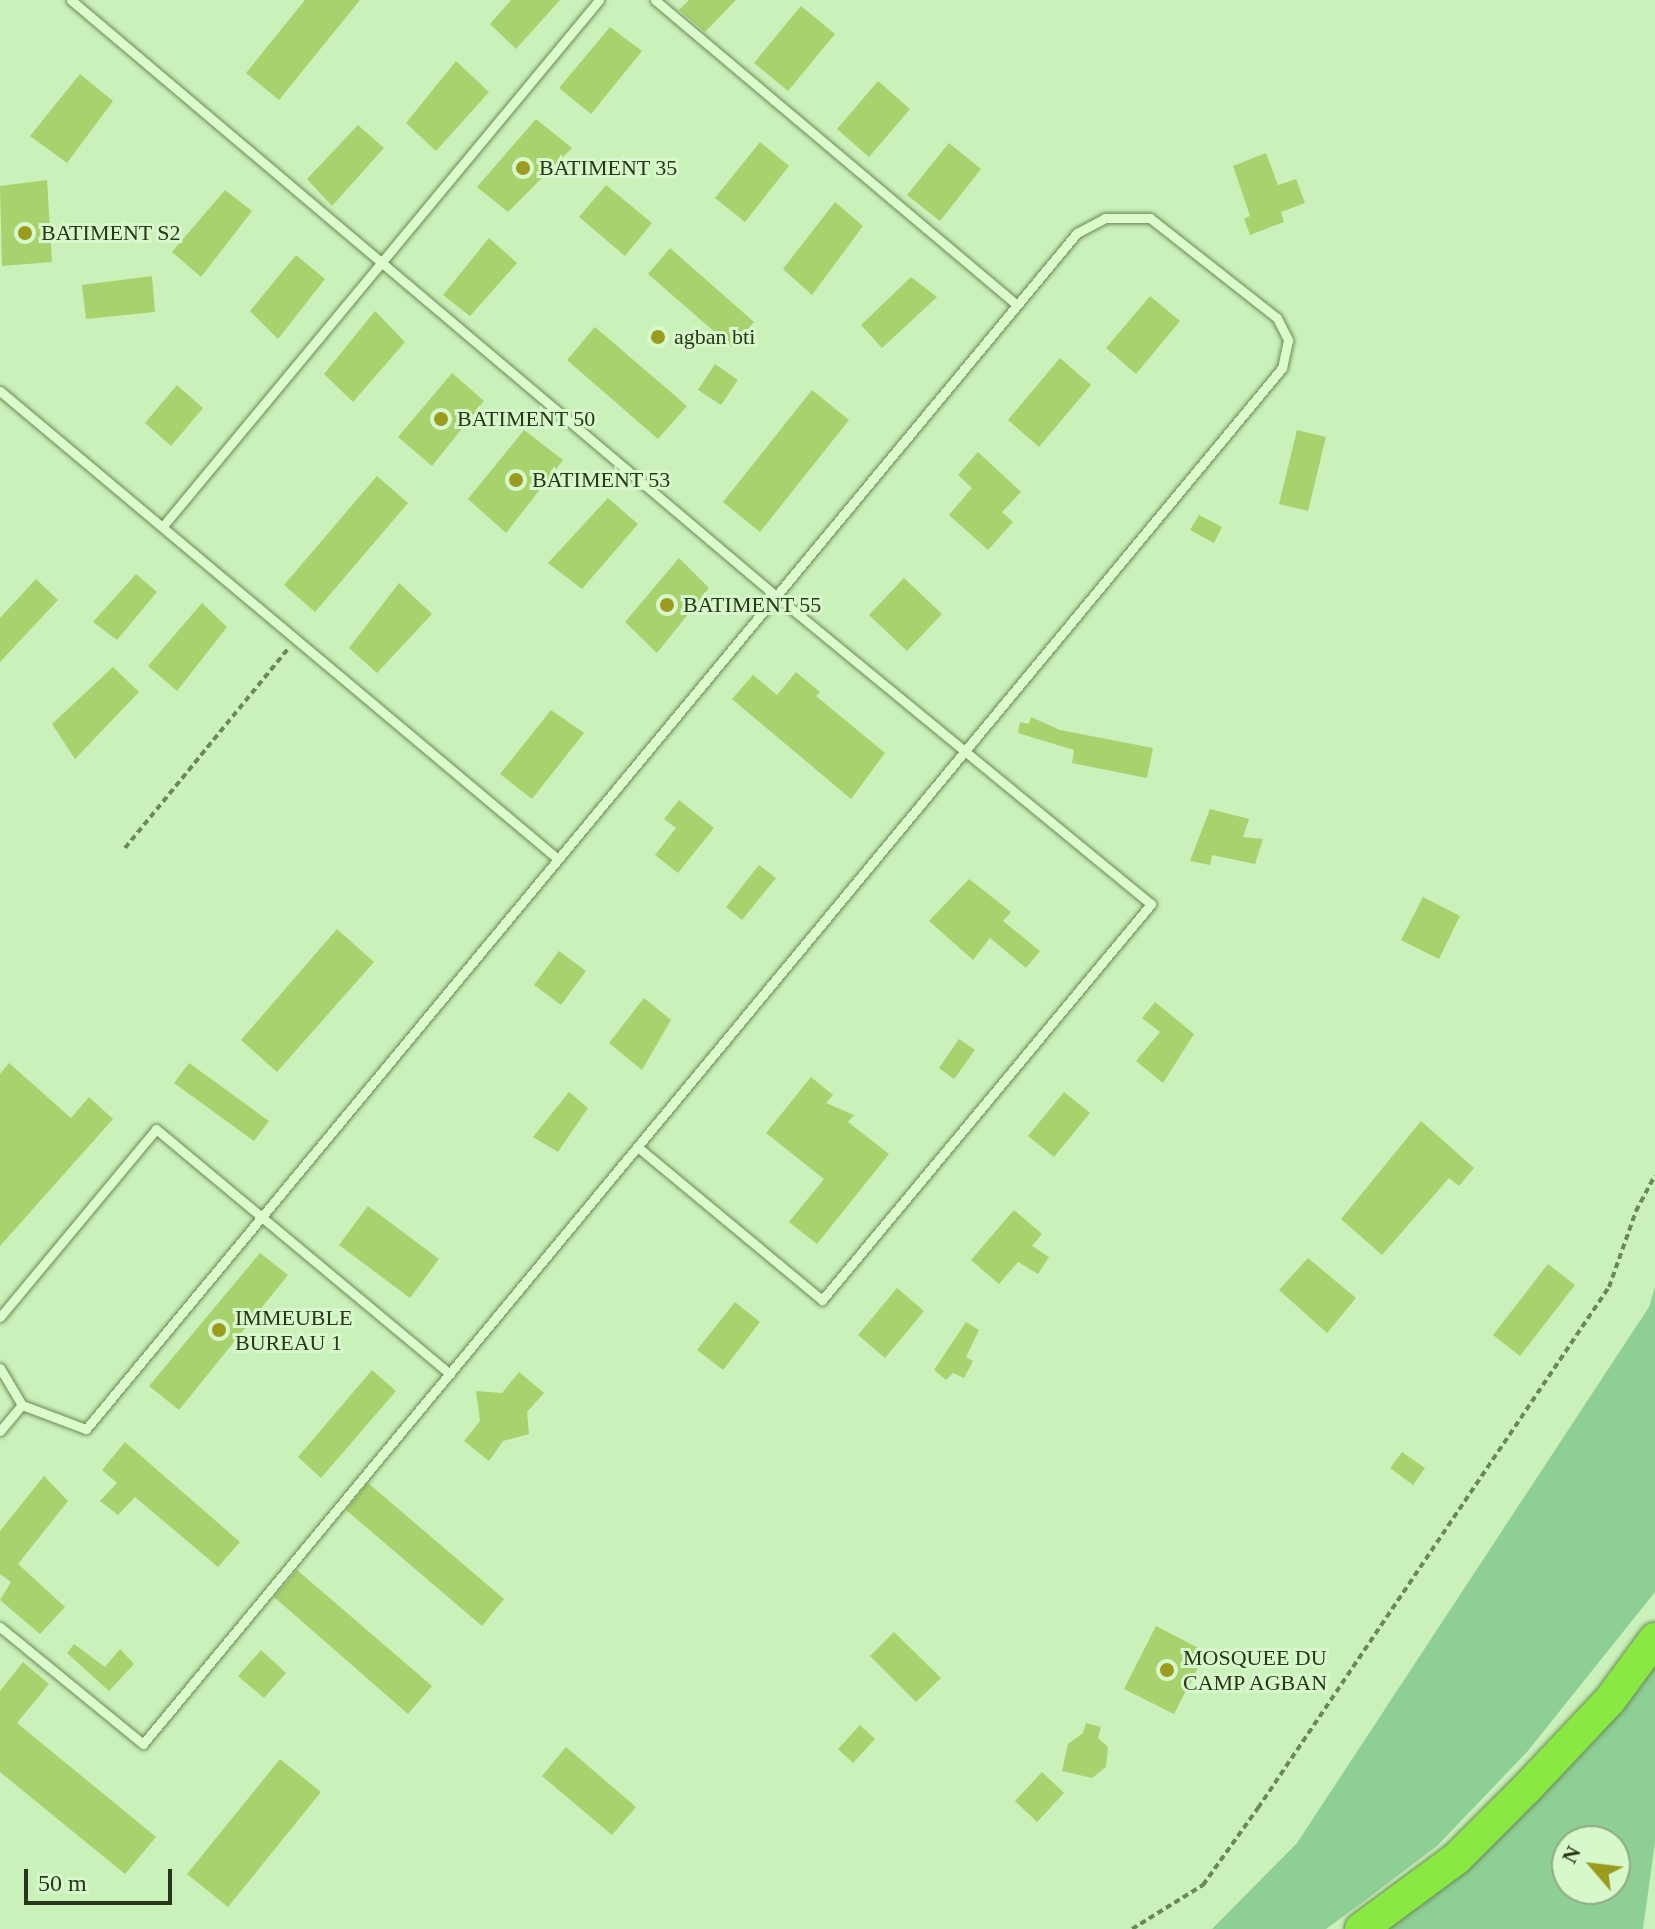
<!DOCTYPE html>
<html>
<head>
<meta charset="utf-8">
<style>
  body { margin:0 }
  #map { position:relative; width:1655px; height:1929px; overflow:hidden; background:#caf1ba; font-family:Georgia,serif }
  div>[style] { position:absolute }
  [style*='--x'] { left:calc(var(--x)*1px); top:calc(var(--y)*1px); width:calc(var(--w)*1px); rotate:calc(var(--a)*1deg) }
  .green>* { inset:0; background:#8ecf96 }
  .building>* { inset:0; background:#a7d26d }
  .path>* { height:4px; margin-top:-2px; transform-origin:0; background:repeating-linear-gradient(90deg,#6b8953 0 6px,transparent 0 10px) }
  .roads { filter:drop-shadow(0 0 2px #6b8953) drop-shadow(0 0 2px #6b8953) }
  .lane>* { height:9px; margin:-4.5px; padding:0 4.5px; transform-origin:4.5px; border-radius:4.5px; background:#dbfbcd }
  .highway>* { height:32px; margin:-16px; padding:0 16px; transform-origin:16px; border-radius:16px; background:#89e942 }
  .dots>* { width:22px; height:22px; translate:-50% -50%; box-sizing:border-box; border:4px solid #d7f8ca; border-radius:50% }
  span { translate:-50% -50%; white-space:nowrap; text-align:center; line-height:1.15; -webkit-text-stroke:6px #d7f8ca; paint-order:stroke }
  .poi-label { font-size:22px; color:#28361a }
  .left { translate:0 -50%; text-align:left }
  .north { position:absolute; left:1551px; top:1825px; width:80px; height:80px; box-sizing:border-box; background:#d7f8ca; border:2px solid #91aa84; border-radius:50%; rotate:298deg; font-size:22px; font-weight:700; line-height:32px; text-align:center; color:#28361a }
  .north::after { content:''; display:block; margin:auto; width:28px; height:36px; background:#9b9c1f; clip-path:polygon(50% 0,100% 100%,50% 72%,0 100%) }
  .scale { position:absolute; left:24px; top:1869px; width:148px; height:36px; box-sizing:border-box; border:4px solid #28361a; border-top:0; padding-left:10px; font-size:24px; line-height:28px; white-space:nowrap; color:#28361a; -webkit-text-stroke:6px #d7f8ca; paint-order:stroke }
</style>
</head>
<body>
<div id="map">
  <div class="green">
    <div style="clip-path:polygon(1655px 1287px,1655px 1592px,1527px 1752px,1437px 1846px,1363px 1902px,1326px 1929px,1212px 1929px,1297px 1843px,1649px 1307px)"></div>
    <div style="clip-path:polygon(evenodd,1655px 1653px,1655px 1842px,1643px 1929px,1388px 1929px,1655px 1653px,1567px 1841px,1615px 1841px,1615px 1889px,1567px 1889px,1567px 1841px)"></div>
  </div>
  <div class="building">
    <div style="clip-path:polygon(305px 0,360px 0,279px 100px,246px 73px)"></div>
    <div style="clip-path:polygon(511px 0,560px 0,516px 49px,490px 24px)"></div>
    <div style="clip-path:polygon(689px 0,736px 0,705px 32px,679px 10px)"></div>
    <div style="clip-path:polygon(801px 6px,835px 34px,788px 91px,754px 63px)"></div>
    <div style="clip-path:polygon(610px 27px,642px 51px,591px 114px,559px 88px)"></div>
    <div style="clip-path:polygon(456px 61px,489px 92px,436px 151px,406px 123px)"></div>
    <div style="clip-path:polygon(80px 74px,113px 101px,67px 163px,30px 136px)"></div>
    <div style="clip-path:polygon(878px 81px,910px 109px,869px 157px,837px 129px)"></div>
    <div style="clip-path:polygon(536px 119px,572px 148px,508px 212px,477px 187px)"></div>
    <div style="clip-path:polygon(358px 125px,384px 148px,332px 206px,307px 179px)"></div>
    <div style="clip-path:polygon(760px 142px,789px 166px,745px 222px,715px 198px)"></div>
    <div style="clip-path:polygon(949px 143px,981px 169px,940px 221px,907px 195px)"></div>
    <div style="clip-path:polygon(1266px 153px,1278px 185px,1296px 179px,1305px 203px,1281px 212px,1284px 222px,1250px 235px,1244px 219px,1250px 216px,1233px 166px)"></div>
    <div style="clip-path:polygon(47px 180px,52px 262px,2px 266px,0 186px)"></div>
    <div style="clip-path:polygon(606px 185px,652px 223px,625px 256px,579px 217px)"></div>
    <div style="clip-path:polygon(225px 190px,252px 211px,201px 277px,172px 252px)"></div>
    <div style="clip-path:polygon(835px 202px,863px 226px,812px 295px,783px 269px)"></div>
    <div style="clip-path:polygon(489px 238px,517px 263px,470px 316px,443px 295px)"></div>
    <div style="clip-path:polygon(670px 248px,754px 322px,732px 347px,648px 274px)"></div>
    <div style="clip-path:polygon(296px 255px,325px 279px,278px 339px,250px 311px)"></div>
    <div style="clip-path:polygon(152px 276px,155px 312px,86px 319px,82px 285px)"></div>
    <div style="clip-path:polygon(911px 277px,937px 297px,882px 348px,861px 325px)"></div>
    <div style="clip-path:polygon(1150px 296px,1180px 321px,1136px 374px,1106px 348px)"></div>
    <div style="clip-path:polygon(375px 311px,405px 342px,353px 402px,324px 374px)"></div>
    <div style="clip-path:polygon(595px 327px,687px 406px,658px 439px,567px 360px)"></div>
    <div style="clip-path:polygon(1060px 358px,1091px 385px,1039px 447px,1008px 420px)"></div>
    <div style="clip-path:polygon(715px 364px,738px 380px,721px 405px,698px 390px)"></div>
    <div style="clip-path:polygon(452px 373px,484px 401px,432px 466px,398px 437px)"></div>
    <div style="clip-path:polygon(177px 385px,203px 408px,171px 446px,145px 423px)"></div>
    <div style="clip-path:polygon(812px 390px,849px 420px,760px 532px,723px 502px)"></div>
    <div style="clip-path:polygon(524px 430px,563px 460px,506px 533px,468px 499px)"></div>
    <div style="clip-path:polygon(1297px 430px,1326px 437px,1308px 511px,1279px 504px)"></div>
    <div style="clip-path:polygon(978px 452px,1021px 492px,1002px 512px,1013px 522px,988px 550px,949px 515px,972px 488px,958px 475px)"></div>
    <div style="clip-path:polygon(377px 476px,408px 503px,315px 612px,284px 585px)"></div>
    <div style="clip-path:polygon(608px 498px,638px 524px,582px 589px,548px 563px)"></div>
    <div style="clip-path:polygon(1199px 515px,1222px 527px,1214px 543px,1190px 530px)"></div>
    <div style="clip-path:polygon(679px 558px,709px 588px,657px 653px,625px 622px)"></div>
    <div style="clip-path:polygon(136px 574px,157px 592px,117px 640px,93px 622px)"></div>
    <div style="clip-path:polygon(904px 578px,942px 614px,907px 651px,869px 615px)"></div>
    <div style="clip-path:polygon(36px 579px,58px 600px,0 662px,0 618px)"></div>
    <div style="clip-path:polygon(399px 583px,432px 614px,377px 673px,349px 648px)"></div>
    <div style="clip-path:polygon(202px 603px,227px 627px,177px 691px,148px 666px)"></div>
    <div style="clip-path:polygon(113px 667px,139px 692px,75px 759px,52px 724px)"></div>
    <div style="clip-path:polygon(796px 672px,820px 692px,816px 696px,885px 753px,851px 799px,732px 699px,753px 675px,777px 695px)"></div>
    <div style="clip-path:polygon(551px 710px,584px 733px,532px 799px,500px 774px)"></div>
    <div style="clip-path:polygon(1031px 717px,1060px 730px,1153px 748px,1147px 778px,1072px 763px,1074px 750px,1018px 733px,1020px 722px,1029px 724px)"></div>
    <div style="clip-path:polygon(679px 800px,714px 828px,678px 873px,655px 855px,676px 828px,664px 819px)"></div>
    <div style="clip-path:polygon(1210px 809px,1249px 819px,1243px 837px,1263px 839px,1255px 864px,1212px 855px,1210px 865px,1190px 861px)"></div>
    <div style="clip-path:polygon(759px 865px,776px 878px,742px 920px,726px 907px)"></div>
    <div style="clip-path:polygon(969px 879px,1011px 912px,1003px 921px,1040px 951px,1026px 968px,990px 938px,973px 960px,929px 921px)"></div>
    <div style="clip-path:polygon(1423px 897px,1460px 916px,1439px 959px,1401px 940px)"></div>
    <div style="clip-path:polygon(337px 929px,374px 962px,277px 1072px,241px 1040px)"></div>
    <div style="clip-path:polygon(559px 951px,586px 971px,561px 1005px,534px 985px)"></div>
    <div style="clip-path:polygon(644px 998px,671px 1020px,642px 1070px,609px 1043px)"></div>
    <div style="clip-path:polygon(1155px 1002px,1194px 1034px,1163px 1083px,1136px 1061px,1160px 1032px,1142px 1018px)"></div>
    <div style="clip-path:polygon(959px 1039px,975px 1050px,954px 1079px,939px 1068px)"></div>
    <div style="clip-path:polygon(9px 1063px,71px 1118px,89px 1097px,113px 1119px,0 1246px,0 1074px)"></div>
    <div style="clip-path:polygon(189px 1063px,269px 1121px,254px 1141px,174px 1083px)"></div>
    <div style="clip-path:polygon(811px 1077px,833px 1095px,826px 1103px,854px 1115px,848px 1122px,889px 1154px,817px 1244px,789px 1222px,824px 1179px,766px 1133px)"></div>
    <div style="clip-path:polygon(569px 1092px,588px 1108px,558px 1152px,533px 1137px)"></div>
    <div style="clip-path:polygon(1064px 1092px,1090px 1113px,1054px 1157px,1028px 1136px)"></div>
    <div style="clip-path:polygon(1421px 1121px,1474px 1168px,1459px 1186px,1449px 1178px,1382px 1255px,1341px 1219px)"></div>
    <div style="clip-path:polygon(368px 1206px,439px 1259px,410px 1298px,339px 1245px)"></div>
    <div style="clip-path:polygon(1014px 1210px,1042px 1234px,1032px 1246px,1049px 1257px,1038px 1274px,1018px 1262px,999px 1284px,971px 1260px)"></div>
    <div style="clip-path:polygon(260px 1253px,288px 1275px,179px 1410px,149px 1386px)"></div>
    <div style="clip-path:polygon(1308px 1258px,1356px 1298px,1327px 1333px,1279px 1290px)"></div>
    <div style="clip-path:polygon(1548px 1264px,1575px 1285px,1520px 1356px,1493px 1335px)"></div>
    <div style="clip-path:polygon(897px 1288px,924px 1311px,885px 1358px,858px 1335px)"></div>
    <div style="clip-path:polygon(735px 1302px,760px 1322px,723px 1370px,697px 1350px)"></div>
    <div style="clip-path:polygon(966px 1322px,979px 1330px,966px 1357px,973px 1361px,964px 1378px,953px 1373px,946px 1380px,934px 1370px)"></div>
    <div style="clip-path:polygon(372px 1370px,396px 1391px,321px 1478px,298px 1457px)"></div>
    <div style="clip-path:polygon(519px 1372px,544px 1393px,527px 1412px,529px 1434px,503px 1441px,489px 1461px,464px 1441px,480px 1421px,476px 1391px,502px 1393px)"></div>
    <div style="clip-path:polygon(125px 1442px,240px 1542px,218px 1567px,135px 1497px,118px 1515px,100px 1501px,117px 1483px,102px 1470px)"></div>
    <div style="clip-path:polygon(1402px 1452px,1425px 1468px,1413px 1485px,1390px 1468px)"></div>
    <div style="clip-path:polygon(44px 1476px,68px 1501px,18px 1564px,65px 1607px,40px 1634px,0 1600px,11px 1582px,0 1574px,0 1531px)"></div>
    <div style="clip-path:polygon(368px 1483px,504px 1599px,482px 1626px,346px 1510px)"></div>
    <div style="clip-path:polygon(297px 1570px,432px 1686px,408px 1714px,274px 1597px)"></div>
    <div style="clip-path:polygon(1156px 1626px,1206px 1652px,1174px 1714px,1124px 1689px)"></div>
    <div style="clip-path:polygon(894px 1632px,941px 1678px,916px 1702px,870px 1656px)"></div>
    <div style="clip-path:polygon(74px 1644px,105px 1667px,120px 1649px,134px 1664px,109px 1691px,67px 1653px)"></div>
    <div style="clip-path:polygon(261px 1650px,286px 1673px,264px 1698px,238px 1676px)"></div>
    <div style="clip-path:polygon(23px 1662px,49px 1684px,17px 1723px,156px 1837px,125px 1874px,0 1772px,0 1691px)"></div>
    <div style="clip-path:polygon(1086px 1723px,1101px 1727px,1098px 1738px,1108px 1747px,1106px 1767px,1092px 1778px,1062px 1771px,1068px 1744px,1083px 1733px)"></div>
    <div style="clip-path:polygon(860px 1725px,875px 1739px,853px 1763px,838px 1749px)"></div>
    <div style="clip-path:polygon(566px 1747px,636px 1807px,612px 1835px,542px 1776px)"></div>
    <div style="clip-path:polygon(280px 1759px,321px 1792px,228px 1907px,187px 1874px)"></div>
    <div style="clip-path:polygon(1042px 1772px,1064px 1793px,1037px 1822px,1015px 1801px)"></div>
  </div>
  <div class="path">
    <div style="--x:125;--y:848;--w:257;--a:-50.7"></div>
    <div style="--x:1132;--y:1929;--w:84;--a:-31.8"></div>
    <div style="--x:1203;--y:1885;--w:95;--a:-54.5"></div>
    <div style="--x:1258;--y:1808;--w:628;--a:-56.03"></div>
    <div style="--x:1609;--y:1287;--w:81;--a:-70.4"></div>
    <div style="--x:1636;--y:1211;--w:40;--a:-62"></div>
  </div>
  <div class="roads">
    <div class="lane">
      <div style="--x:71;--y:0;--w:923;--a:40.21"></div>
      <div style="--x:776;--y:596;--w:485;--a:39.4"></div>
      <div style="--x:1151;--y:904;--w:515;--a:129.72"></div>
      <div style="--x:822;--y:1300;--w:239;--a:-140.3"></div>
      <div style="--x:655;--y:0;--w:473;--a:40.1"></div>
      <div style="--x:0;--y:391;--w:728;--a:39.99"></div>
      <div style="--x:163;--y:526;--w:683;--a:-50.34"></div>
      <div style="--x:0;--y:1317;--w:244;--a:-50.3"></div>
      <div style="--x:156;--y:1129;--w:383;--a:39.8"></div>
      <div style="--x:0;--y:1368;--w:43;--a:59.3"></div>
      <div style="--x:0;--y:1431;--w:34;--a:-50"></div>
      <div style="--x:22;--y:1405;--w:68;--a:20.6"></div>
      <div style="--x:86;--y:1429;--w:1553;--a:-50.36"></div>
      <div style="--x:1077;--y:233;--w:32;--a:-28"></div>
      <div style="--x:1105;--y:218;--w:45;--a:0"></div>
      <div style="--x:1150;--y:218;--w:162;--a:38.2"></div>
      <div style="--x:1277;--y:318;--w:25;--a:63"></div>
      <div style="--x:1288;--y:340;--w:29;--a:102"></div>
      <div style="--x:1282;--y:368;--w:1786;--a:129.62"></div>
      <div style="--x:143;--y:1744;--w:185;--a:-140.7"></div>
    </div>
    <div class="highway">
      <div style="--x:1361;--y:1929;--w:118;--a:-36.4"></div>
      <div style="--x:1456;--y:1859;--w:100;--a:-45"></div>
      <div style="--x:1527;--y:1788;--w:121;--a:-46.7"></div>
      <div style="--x:1610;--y:1700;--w:76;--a:-53.6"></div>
    </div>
  </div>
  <div class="dots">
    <div style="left:523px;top:168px;background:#9b9c1f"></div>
    <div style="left:25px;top:233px;background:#9b9c1f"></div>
    <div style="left:658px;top:337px;background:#9b9c1f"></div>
    <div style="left:441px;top:419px;background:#9b9c1f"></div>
    <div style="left:516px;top:480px;background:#9b9c1f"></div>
    <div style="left:667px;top:605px;background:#9b9c1f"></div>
    <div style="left:219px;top:1330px;background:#9b9c1f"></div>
    <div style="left:1167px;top:1670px;background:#9b9c1f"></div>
  </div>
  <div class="poi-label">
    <span class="left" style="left:539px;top:168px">BATIMENT 35</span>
    <span class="left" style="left:41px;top:233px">BATIMENT S2</span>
    <span class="left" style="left:674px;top:337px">agban bti</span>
    <span class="left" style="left:457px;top:419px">BATIMENT 50</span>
    <span class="left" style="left:532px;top:480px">BATIMENT 53</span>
    <span class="left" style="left:683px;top:605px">BATIMENT 55</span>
    <span class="left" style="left:235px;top:1330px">IMMEUBLE<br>BUREAU 1</span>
    <span class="left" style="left:1183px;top:1670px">MOSQUEE DU<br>CAMP AGBAN</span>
  </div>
  <div class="north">N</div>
  <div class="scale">50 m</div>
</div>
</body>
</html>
